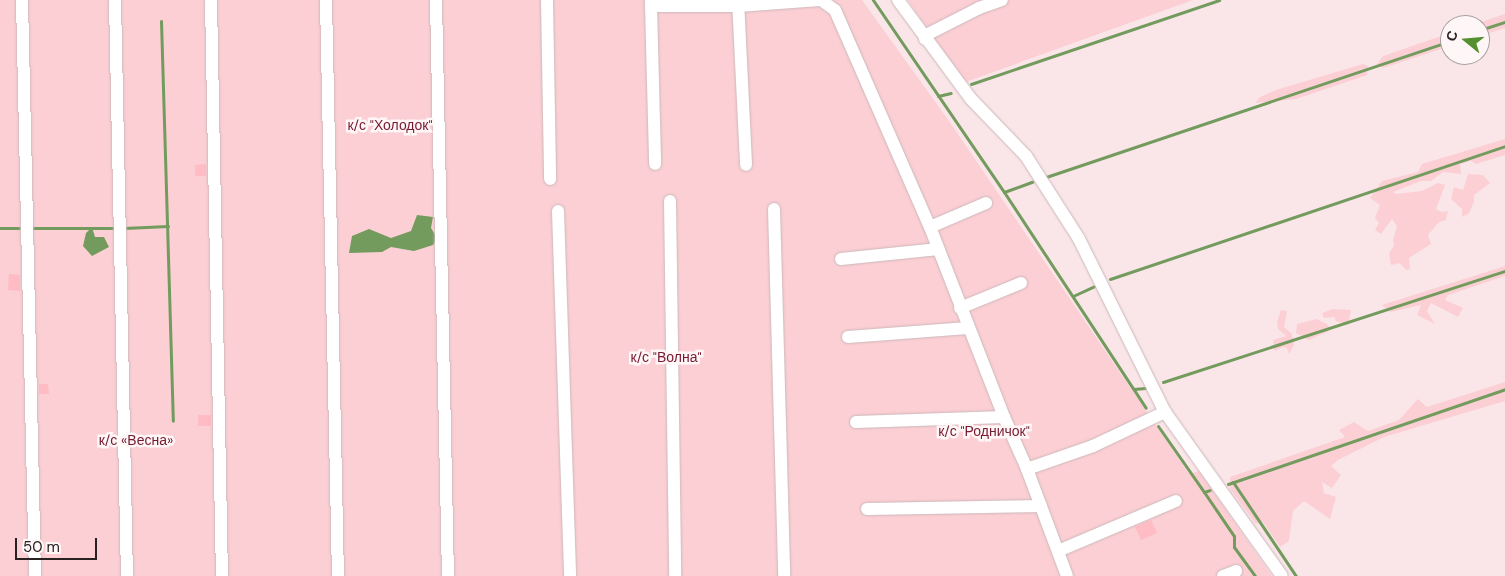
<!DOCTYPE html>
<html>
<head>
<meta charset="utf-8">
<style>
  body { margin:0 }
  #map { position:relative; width:1505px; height:576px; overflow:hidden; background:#fae6e8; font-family:"DM Sans",sans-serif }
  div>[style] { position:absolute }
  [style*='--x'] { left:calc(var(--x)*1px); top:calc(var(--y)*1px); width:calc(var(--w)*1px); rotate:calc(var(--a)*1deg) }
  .green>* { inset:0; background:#fbcfd4 }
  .water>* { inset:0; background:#739b5e }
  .stream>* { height:3px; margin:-1.5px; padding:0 1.5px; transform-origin:1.5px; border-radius:1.5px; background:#739b5e }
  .building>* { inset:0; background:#ffbcc5 }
  .roads { filter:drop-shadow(0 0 1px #ccb8ba) drop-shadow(0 0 1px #ccb8ba) }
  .minor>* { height:12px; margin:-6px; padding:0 6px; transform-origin:6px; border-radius:6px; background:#fff }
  span { translate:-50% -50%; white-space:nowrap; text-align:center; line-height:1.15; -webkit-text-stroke:5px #fff7f7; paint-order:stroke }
  .park-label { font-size:14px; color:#761931 }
  .north { position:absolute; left:1440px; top:15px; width:50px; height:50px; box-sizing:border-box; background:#fff7f7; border:1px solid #a9a1a1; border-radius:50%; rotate:287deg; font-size:14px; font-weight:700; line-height:20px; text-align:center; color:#282021 }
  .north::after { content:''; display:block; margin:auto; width:18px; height:22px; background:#54902f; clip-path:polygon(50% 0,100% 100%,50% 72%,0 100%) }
  .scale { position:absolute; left:15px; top:538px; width:82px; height:22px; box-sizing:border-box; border:2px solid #282021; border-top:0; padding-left:6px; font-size:15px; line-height:18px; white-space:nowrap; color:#282021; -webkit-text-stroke:4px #fff7f7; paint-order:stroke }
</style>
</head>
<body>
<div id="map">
  <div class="green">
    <div style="clip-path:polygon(0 0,862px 0,949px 121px,1189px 474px,1199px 471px,1272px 576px,0 576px)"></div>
    <div style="clip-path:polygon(908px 0,1193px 0,963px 83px)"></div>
    <div style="clip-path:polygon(1505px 14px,1505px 28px,1480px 36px,1480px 25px,1472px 25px)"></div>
    <div style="clip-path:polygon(1450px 33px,1450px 46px,1383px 68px,1377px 64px,1383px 56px)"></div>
    <div style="clip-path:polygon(1363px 64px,1368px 66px,1367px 75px,1296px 99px,1255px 103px,1260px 97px,1276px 90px)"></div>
    <div style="clip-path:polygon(1505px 139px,1505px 155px,1476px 164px,1471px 161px,1460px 164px,1461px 174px,1443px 172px,1431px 181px,1421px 181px,1393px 192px,1396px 194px,1422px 191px,1438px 183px,1445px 185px,1436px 209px,1441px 212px,1448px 211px,1446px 220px,1439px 222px,1428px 235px,1431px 244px,1409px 258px,1410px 269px,1406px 270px,1400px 263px,1391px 265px,1389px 253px,1394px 246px,1393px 240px,1397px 226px,1392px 219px,1381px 234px,1375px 230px,1379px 223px,1375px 218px,1380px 205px,1370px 198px,1382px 181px,1418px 172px,1422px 164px)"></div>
    <div style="clip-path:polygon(1468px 174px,1483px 175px,1490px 183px,1474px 195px,1474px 202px,1469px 213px,1462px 217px,1462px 209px,1451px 199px,1454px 187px,1463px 190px)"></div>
    <div style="clip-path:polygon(1505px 266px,1505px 276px,1448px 295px,1445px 300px,1463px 308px,1458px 317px,1431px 303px,1427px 311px,1435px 324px,1417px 315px,1421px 305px,1391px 312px,1382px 305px)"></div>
    <div style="clip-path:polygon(1333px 309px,1351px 310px,1348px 325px,1336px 321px,1334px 317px,1324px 318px,1322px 313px)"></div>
    <div style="clip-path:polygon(1281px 310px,1287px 311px,1284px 327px,1292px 334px,1294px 345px,1289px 354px,1287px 348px,1283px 347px,1274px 351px,1273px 340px,1286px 336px,1278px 329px,1277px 322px)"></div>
    <div style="clip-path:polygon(1317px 319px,1327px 324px,1331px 330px,1309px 340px,1296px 333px,1297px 324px)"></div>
    <div style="clip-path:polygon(1505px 382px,1505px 401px,1384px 437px,1338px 460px,1331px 466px,1341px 475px,1332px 488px,1322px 482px,1324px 493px,1336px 497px,1330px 519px,1304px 501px,1293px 511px,1289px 541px,1280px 547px,1262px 521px,1256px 524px,1230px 489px,1230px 477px,1345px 437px,1339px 430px,1354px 422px,1368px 431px,1399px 420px,1418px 399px,1427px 407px)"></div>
  </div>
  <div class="water">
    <div style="clip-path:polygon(417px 215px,433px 217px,431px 228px,437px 238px,433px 245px,414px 251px,391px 247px,382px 252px,349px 253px,352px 236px,369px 229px,391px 238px,411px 231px)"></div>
    <div style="clip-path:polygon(92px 227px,95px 237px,104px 237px,109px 247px,92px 256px,83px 246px,86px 233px)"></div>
  </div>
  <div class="stream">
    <div style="--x:873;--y:0;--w:232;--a:55.7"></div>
    <div style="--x:1004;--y:192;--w:258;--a:56.7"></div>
    <div style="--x:161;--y:21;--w:400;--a:88.3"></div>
    <div style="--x:1480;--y:30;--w:26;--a:-18"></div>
    <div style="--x:971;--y:84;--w:262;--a:-18.7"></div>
    <div style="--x:938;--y:96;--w:13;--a:-13"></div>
    <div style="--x:1046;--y:177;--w:426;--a:-18.6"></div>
    <div style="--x:1004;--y:192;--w:30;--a:-20"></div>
    <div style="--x:0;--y:228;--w:19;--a:0"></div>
    <div style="--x:31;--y:228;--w:83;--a:0"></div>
    <div style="--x:124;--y:228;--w:44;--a:-2.6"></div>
    <div style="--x:1110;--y:279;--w:417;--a:-18.6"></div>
    <div style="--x:1073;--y:296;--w:23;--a:-25"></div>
    <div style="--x:1163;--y:382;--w:360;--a:-18"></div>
    <div style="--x:1134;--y:389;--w:11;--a:-5"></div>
    <div style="--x:1158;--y:426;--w:80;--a:55.1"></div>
    <div style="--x:1204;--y:492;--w:6;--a:-18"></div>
    <div style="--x:1233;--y:482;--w:113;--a:56.2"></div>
    <div style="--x:1228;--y:484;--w:293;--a:-18.9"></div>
    <div style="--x:1204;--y:492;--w:53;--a:55.7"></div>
    <div style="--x:1234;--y:536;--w:11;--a:90"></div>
    <div style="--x:1234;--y:547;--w:36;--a:54"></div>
  </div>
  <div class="building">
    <div style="clip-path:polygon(206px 164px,206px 176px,195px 176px,195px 165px)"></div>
    <div style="clip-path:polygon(9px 274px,20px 275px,20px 291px,8px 290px)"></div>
    <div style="clip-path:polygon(39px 384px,48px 384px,49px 394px,39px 394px)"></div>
    <div style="clip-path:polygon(198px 415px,211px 415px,211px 426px,198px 426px)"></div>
    <div style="clip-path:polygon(1151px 520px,1157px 533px,1141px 540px,1135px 527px)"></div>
  </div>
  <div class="roads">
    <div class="minor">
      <div style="--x:22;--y:0;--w:576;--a:88.71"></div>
      <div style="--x:115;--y:0;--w:576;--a:88.81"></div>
      <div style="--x:211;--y:0;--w:576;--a:88.91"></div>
      <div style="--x:326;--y:0;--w:576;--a:88.81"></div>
      <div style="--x:436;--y:0;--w:576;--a:88.81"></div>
      <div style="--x:547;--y:0;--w:179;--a:89"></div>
      <div style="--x:651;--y:0;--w:6;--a:90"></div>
      <div style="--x:651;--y:6;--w:87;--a:0"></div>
      <div style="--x:738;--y:6;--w:82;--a:-4.2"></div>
      <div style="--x:738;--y:0;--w:165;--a:87.2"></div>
      <div style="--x:821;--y:0;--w:17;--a:36"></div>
      <div style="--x:835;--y:10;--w:237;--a:66.4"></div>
      <div style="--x:930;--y:227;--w:204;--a:68.7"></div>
      <div style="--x:1004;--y:417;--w:57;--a:66.1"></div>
      <div style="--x:1027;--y:469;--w:70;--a:-19.2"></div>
      <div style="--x:1093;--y:446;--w:80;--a:-25.3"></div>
      <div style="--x:898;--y:0;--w:123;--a:53.6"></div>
      <div style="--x:971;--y:99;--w:79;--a:46"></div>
      <div style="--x:1026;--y:156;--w:98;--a:57.4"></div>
      <div style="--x:1079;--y:239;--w:193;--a:63.6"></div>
      <div style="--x:1165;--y:412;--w:201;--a:54.5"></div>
      <div style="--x:651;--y:6;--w:158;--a:88.5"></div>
      <div style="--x:925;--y:39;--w:8;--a:-50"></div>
      <div style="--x:930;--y:33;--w:55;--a:-27"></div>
      <div style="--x:979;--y:8;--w:24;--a:-19"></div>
      <div style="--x:670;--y:201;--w:375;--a:89.2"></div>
      <div style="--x:774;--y:209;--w:367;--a:88.4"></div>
      <div style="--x:558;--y:211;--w:365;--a:88.1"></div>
      <div style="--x:930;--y:227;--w:61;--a:-23.2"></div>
      <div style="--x:841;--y:259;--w:98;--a:-5.9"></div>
      <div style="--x:960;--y:308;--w:66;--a:-22.3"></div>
      <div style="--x:848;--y:337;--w:120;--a:-4.3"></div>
      <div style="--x:856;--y:422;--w:148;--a:-1.9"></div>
      <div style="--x:1027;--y:469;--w:114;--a:69.5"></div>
      <div style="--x:867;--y:509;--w:174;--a:-1"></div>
      <div style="--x:1058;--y:551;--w:128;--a:-23"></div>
      <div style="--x:1223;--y:576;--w:14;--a:-21"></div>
    </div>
  </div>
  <div class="park-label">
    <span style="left:390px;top:125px">к/с "Холодок"</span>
    <span style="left:666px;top:357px">к/с "Волна"</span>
    <span style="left:984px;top:431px">к/с "Родничок"</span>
    <span style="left:136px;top:440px">к/с «Весна»</span>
  </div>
  <div class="north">С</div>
  <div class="scale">50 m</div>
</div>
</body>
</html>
